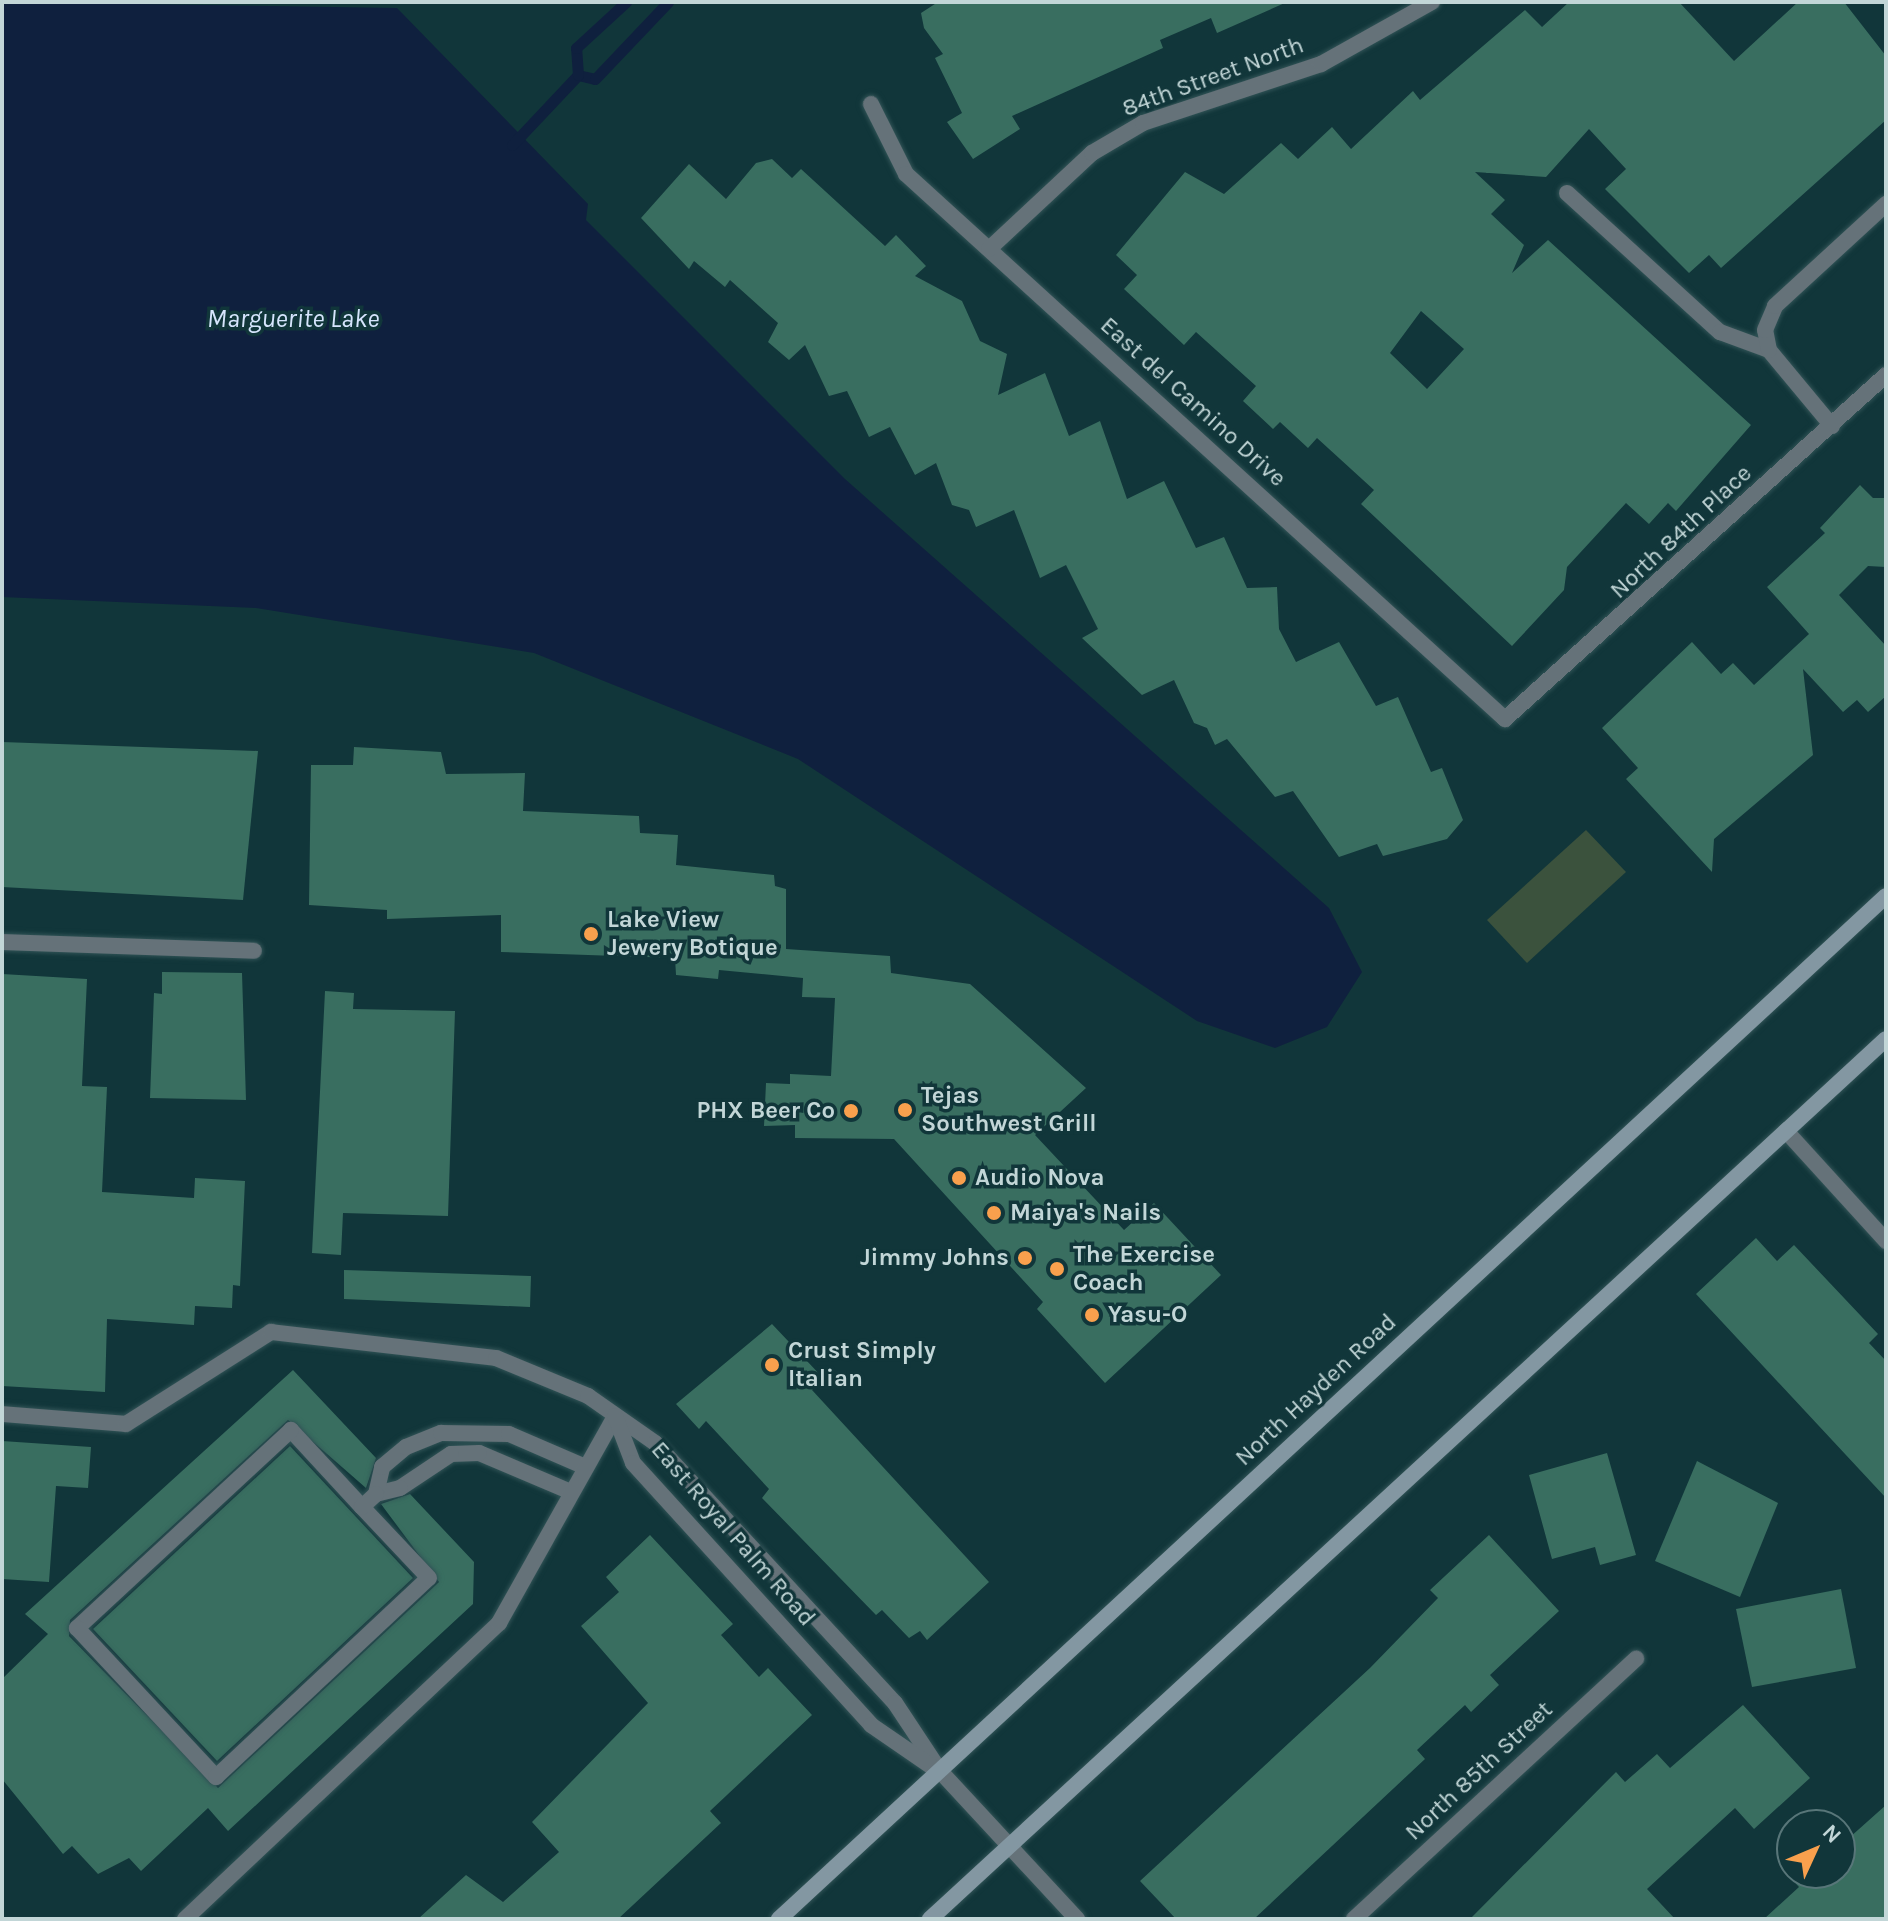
<!DOCTYPE html>
<html>
<head>
<meta charset="utf-8">
<style>
  body { margin:0 }
  #map { position:relative; width:1888px; height:1921px; overflow:hidden; background:#11363a; font-family:Karla,sans-serif }
  div>[style] { position:absolute }
  [style*='--x'] { left:calc(var(--x)*1px); top:calc(var(--y)*1px); width:calc(var(--w)*1px); rotate:calc(var(--a)*1deg) }
  .green>* { inset:0; background:#3b523d }
  .water>* { inset:0; background:#0f203e }
  .stream>* { height:11px; margin:-5.5px; padding:0 5.5px; transform-origin:5.5px; border-radius:5.5px; background:#0f203e }
  .building>* { inset:0; background:#396e60 }
  .roads { filter:drop-shadow(0 0 2px #315356) drop-shadow(0 0 2px #315356) }
  .service>* { height:16px; margin:-8px; padding:0 8px; transform-origin:8px; border-radius:8px; background:#657279 }
  .minor>* { height:16px; margin:-8px; padding:0 8px; transform-origin:8px; border-radius:8px; background:#657279 }
  .tertiary>* { height:16px; margin:-8px; padding:0 8px; transform-origin:8px; border-radius:8px; background:#657279 }
  .secondary>* { height:16px; margin:-8px; padding:0 8px; transform-origin:8px; border-radius:8px; background:#8397a2 }
  .dots>* { width:22px; height:22px; translate:-50% -50%; box-sizing:border-box; border:4px solid #11363a; border-radius:50% }
  span { translate:-50% -50%; white-space:nowrap; text-align:center; line-height:1.15; -webkit-text-stroke:7px #11363a; paint-order:stroke }
  .street-label { font-size:24px; color:#c2d6d7 }
  .poi-label { font-size:24px; color:#c2d6d7; font-weight:700 }
  .left { translate:0 -50%; text-align:left }
  .right { translate:-100% -50%; text-align:right }
  .water-label { font-size:26px; color:#d6e5fd; font-style:italic }
  .frame { position:absolute; inset:0; border:4px solid #c2d6d7; pointer-events:none }
  .north { position:absolute; left:1776px; top:1809px; width:80px; height:80px; box-sizing:border-box; background:#11363a; border:2px solid #587679; border-radius:50%; rotate:46deg; font-size:22px; font-weight:700; line-height:32px; text-align:center; color:#c2d6d7 }
  .north::after { content:''; display:block; margin:auto; width:28px; height:36px; background:#f9a04d; clip-path:polygon(50% 0,100% 100%,50% 72%,0 100%) }
</style>
</head>
<body>
<div id="map">
  <div class="green">
    <div style="clip-path:polygon(1586px 830px,1626px 872px,1527px 963px,1487px 920px)"></div>
  </div>
  <div class="water">
    <div style="clip-path:polygon(2px 2px,397px 8px,588px 204px,586px 220px,845px 479px,1329px 908px,1362px 972px,1327px 1027px,1275px 1048px,1197px 1021px,798px 759px,534px 653px,256px 608px,2px 597px)"></div>
  </div>
  <div class="stream">
    <div style="--x:578;--y:75;--w:17;--a:13"></div>
    <div style="--x:595;--y:79;--w:106;--a:-46.5"></div>
    <div style="--x:512;--y:145;--w:96;--a:-46.7"></div>
    <div style="--x:578;--y:75;--w:27;--a:-94"></div>
    <div style="--x:576;--y:48;--w:68;--a:-42.6"></div>
  </div>
  <div class="building">
    <div style="clip-path:polygon(938px 2px,1287px 2px,1217px 33px,1211px 18px,1160px 40px,1163px 48px,1012px 116px,1020px 129px,973px 159px,947px 122px,962px 113px,935px 58px,943px 54px,924px 28px,921px 13px)"></div>
    <div style="clip-path:polygon(evenodd,1569px 2px,1679px 2px,1734px 61px,1798px 2px,1844px 2px,1886px 56px,1886px 120px,1721px 268px,1709px 255px,1689px 273px,1605px 189px,1626px 169px,1589px 129px,1546px 177px,1475px 172px,1505px 200px,1491px 214px,1524px 245px,1512px 273px,1548px 240px,1751px 425px,1676px 511px,1668px 503px,1649px 524px,1626px 503px,1567px 567px,1564px 590px,1512px 646px,1361px 504px,1374px 490px,1317px 438px,1308px 448px,1280px 422px,1273px 429px,1243px 401px,1256px 386px,1196px 332px,1184px 345px,1124px 289px,1137px 275px,1116px 255px,1185px 172px,1224px 194px,1281px 143px,1298px 159px,1332px 127px,1351px 149px,1413px 91px,1420px 100px,1525px 10px,1542px 27px,1569px 2px,1421px 311px,1464px 349px,1427px 389px,1390px 353px,1421px 311px)"></div>
    <div style="clip-path:polygon(772px 159px,792px 178px,801px 169px,885px 246px,896px 235px,926px 266px,915px 276px,962px 301px,980px 341px,1007px 354px,998px 395px,1045px 373px,1069px 436px,1100px 421px,1127px 499px,1164px 481px,1196px 548px,1224px 537px,1247px 588px,1277px 587px,1279px 629px,1296px 662px,1339px 642px,1376px 706px,1398px 697px,1431px 772px,1442px 768px,1463px 820px,1447px 839px,1383px 856px,1377px 844px,1339px 857px,1293px 791px,1275px 797px,1227px 739px,1215px 745px,1207px 728px,1194px 723px,1174px 680px,1142px 695px,1082px 638px,1098px 629px,1066px 565px,1040px 578px,1014px 510px,976px 527px,969px 510px,952px 505px,936px 463px,915px 475px,890px 427px,869px 437px,847px 391px,829px 396px,805px 345px,789px 360px,768px 342px,778px 323px,730px 280px,725px 287px,694px 261px,689px 269px,641px 218px,689px 164px,726px 199px,756px 163px)"></div>
    <div style="clip-path:polygon(1860px 485px,1873px 498px,1885px 498px,1886px 567px,1868px 566px,1839px 595px,1886px 646px,1886px 696px,1868px 712px,1857px 700px,1843px 712px,1803px 669px,1813px 755px,1714px 839px,1712px 872px,1626px 779px,1638px 768px,1602px 728px,1692px 642px,1721px 674px,1733px 663px,1754px 685px,1809px 634px,1767px 587px,1825px 533px,1820px 528px)"></div>
    <div style="clip-path:polygon(2px 742px,258px 751px,243px 900px,2px 887px)"></div>
    <div style="clip-path:polygon(354px 747px,441px 752px,446px 774px,525px 773px,523px 811px,639px 816px,640px 833px,678px 835px,676px 865px,774px 875px,775px 886px,786px 889px,786px 949px,890px 956px,891px 973px,970px 984px,1086px 1088px,1035px 1135px,1124px 1230px,1154px 1203px,1221px 1275px,1105px 1383px,1037px 1309px,1043px 1302px,894px 1139px,795px 1138px,795px 1125px,764px 1126px,766px 1083px,790px 1084px,790px 1074px,831px 1076px,835px 998px,802px 997px,803px 978px,719px 970px,718px 979px,676px 975px,675px 958px,501px 952px,501px 915px,387px 919px,387px 910px,309px 905px,311px 765px,353px 765px)"></div>
    <div style="clip-path:polygon(162px 972px,242px 973px,246px 1100px,150px 1098px,154px 993px,162px 994px)"></div>
    <div style="clip-path:polygon(2px 974px,87px 979px,82px 1086px,107px 1087px,102px 1192px,194px 1198px,195px 1178px,245px 1181px,240px 1286px,233px 1285px,232px 1308px,195px 1306px,194px 1325px,107px 1319px,105px 1392px,2px 1386px)"></div>
    <div style="clip-path:polygon(325px 991px,354px 993px,353px 1009px,455px 1011px,448px 1216px,343px 1213px,341px 1255px,312px 1253px)"></div>
    <div style="clip-path:polygon(1756px 1238px,1777px 1261px,1794px 1245px,1878px 1334px,1869px 1343px,1886px 1361px,1886px 1498px,1696px 1294px)"></div>
    <div style="clip-path:polygon(344px 1270px,531px 1276px,530px 1307px,344px 1299px)"></div>
    <div style="clip-path:polygon(772px 1324px,824px 1379px,812px 1390px,989px 1582px,927px 1640px,920px 1631px,909px 1638px,882px 1610px,876px 1615px,762px 1498px,769px 1489px,706px 1421px,699px 1429px,676px 1404px)"></div>
    <div style="clip-path:polygon(293px 1370px,376px 1458px,366px 1488px,288px 1420px,70px 1620px,69px 1636px,218px 1788px,439px 1582px,381px 1504px,410px 1494px,474px 1562px,473px 1604px,228px 1831px,208px 1808px,141px 1871px,129px 1858px,98px 1874px,72px 1846px,63px 1854px,2px 1779px,2px 1679px,48px 1634px,25px 1614px)"></div>
    <div style="clip-path:polygon(2px 1441px,91px 1447px,88px 1488px,56px 1486px,49px 1582px,2px 1579px)"></div>
    <div style="clip-path:polygon(290px 1446px,413px 1578px,217px 1761px,93px 1629px)"></div>
    <div style="clip-path:polygon(1607px 1453px,1636px 1555px,1600px 1565px,1595px 1547px,1552px 1559px,1529px 1475px)"></div>
    <div style="clip-path:polygon(1697px 1461px,1778px 1503px,1740px 1597px,1655px 1561px)"></div>
    <div style="clip-path:polygon(650px 1535px,733px 1624px,721px 1635px,759px 1677px,768px 1668px,812px 1715px,710px 1811px,721px 1823px,618px 1919px,418px 1919px,466px 1875px,503px 1902px,559px 1852px,532px 1822px,648px 1703px,581px 1626px,619px 1592px,606px 1577px)"></div>
    <div style="clip-path:polygon(1489px 1535px,1559px 1611px,1490px 1675px,1499px 1685px,1471px 1712px,1465px 1705px,1417px 1750px,1425px 1759px,1254px 1919px,1176px 1919px,1140px 1881px,1370px 1668px,1438px 1598px,1430px 1590px)"></div>
    <div style="clip-path:polygon(1841px 1589px,1856px 1668px,1752px 1687px,1736px 1609px)"></div>
    <div style="clip-path:polygon(1743px 1705px,1810px 1778px,1754px 1829px,1735px 1808px,1647px 1889px,1675px 1919px,1470px 1919px,1616px 1772px,1625px 1782px,1657px 1754px,1670px 1768px)"></div>
    <div style="clip-path:polygon(1886px 1805px,1886px 1919px,1764px 1919px,1799px 1887px,1786px 1873px,1840px 1873px,1840px 1846px)"></div>
  </div>
  <div class="roads">
    <div class="service">
      <div style="--x:1567;--y:193;--w:207;--a:42.3"></div>
      <div style="--x:1720;--y:332;--w:52;--a:20.2"></div>
      <div style="--x:1832;--y:426;--w:99;--a:-129.7"></div>
      <div style="--x:1769;--y:350;--w:20;--a:-101"></div>
      <div style="--x:1765;--y:330;--w:26;--a:-67"></div>
      <div style="--x:1775;--y:306;--w:151;--a:-42.6"></div>
      <div style="--x:571;--y:1492;--w:100;--a:-157"></div>
      <div style="--x:479;--y:1453;--w:28;--a:178"></div>
      <div style="--x:451;--y:1454;--w:61;--a:146.3"></div>
      <div style="--x:400;--y:1488;--w:25;--a:166"></div>
      <div style="--x:376;--y:1494;--w:28;--a:-77"></div>
      <div style="--x:382;--y:1467;--w:31;--a:-40"></div>
      <div style="--x:406;--y:1447;--w:38;--a:-22"></div>
      <div style="--x:441;--y:1433;--w:68;--a:0.8"></div>
      <div style="--x:509;--y:1434;--w:81;--a:23.4"></div>
      <div style="--x:362;--y:1507;--w:105;--a:-132.7"></div>
      <div style="--x:291;--y:1430;--w:292;--a:137.2"></div>
      <div style="--x:77;--y:1628;--w:204;--a:47"></div>
      <div style="--x:216;--y:1777;--w:291;--a:-43.1"></div>
      <div style="--x:429;--y:1578;--w:98;--a:-133.3"></div>
      <div style="--x:362;--y:1507;--w:19;--a:-43"></div>
      <div style="--x:185;--y:1919;--w:432;--a:-43.3"></div>
      <div style="--x:499;--y:1623;--w:237;--a:-60.7"></div>
    </div>
    <div class="minor">
      <div style="--x:871;--y:104;--w:78;--a:63.4"></div>
      <div style="--x:906;--y:174;--w:810;--a:42.3"></div>
      <div style="--x:1505;--y:719;--w:513;--a:-42.08"></div>
      <div style="--x:989;--y:249;--w:141;--a:-43"></div>
      <div style="--x:1092;--y:153;--w:59;--a:-30.5"></div>
      <div style="--x:1143;--y:123;--w:188;--a:-18.3"></div>
      <div style="--x:1321;--y:64;--w:127;--a:-29.2"></div>
      <div style="--x:2;--y:942;--w:252;--a:2"></div>
      <div style="--x:1786;--y:1131;--w:149;--a:47.7"></div>
      <div style="--x:2;--y:1414;--w:124;--a:4.6"></div>
      <div style="--x:126;--y:1424;--w:172;--a:-32.4"></div>
      <div style="--x:271;--y:1332;--w:226;--a:6.6"></div>
      <div style="--x:496;--y:1358;--w:100;--a:22.4"></div>
      <div style="--x:588;--y:1396;--w:82;--a:35"></div>
      <div style="--x:655;--y:1443;--w:354;--a:47.3"></div>
      <div style="--x:895;--y:1703;--w:82;--a:56.5"></div>
      <div style="--x:615;--y:1416;--w:50;--a:69"></div>
      <div style="--x:633;--y:1463;--w:354;--a:47.7"></div>
      <div style="--x:871;--y:1725;--w:74;--a:34.5"></div>
      <div style="--x:1354;--y:1919;--w:384;--a:-42.7"></div>
    </div>
    <div class="tertiary">
      <div style="--x:940;--y:1771;--w:202;--a:47.2"></div>
    </div>
    <div class="secondary">
      <div style="--x:779;--y:1919;--w:1507;--a:-42.74"></div>
      <div style="--x:930;--y:1919;--w:1299;--a:-42.63"></div>
    </div>
  </div>
  <div class="dots">
    <div style="left:591px;top:934px;background:#f9a04d"></div>
    <div style="left:905px;top:1110px;background:#f9a04d"></div>
    <div style="left:851px;top:1111px;background:#f9a04d"></div>
    <div style="left:959px;top:1178px;background:#f9a04d"></div>
    <div style="left:994px;top:1213px;background:#f9a04d"></div>
    <div style="left:1025px;top:1258px;background:#f9a04d"></div>
    <div style="left:1057px;top:1269px;background:#f9a04d"></div>
    <div style="left:1092px;top:1315px;background:#f9a04d"></div>
    <div style="left:772px;top:1365px;background:#f9a04d"></div>
  </div>
  <div class="street-label">
    <span style="left:1213px;top:77px;rotate:-20deg">84th Street North</span>
    <span style="left:1193px;top:402px;rotate:42deg">East del Camino Drive</span>
    <span style="left:1681px;top:532px;rotate:-43deg">North 84th Place</span>
    <span style="left:1316px;top:1390px;rotate:-43deg">North Hayden Road</span>
    <span style="left:733px;top:1534px;rotate:49deg">East Royal Palm Road</span>
    <span style="left:1479px;top:1771px;rotate:-43deg">North 85th Street</span>
  </div>
  <div class="poi-label">
    <span class="left" style="left:607px;top:934px">Lake View<br>Jewery Botique</span>
    <span class="left" style="left:921px;top:1110px">Tejas<br>Southwest Grill</span>
    <span class="right" style="left:835px;top:1111px">PHX Beer Co</span>
    <span class="left" style="left:975px;top:1178px">Audio Nova</span>
    <span class="left" style="left:1010px;top:1213px">Maiya's Nails</span>
    <span class="left" style="left:1073px;top:1269px">The Exercise<br>Coach</span>
    <span class="right" style="left:1009px;top:1258px">Jimmy Johns</span>
    <span class="left" style="left:1108px;top:1315px">Yasu-O</span>
    <span class="left" style="left:788px;top:1365px">Crust Simply<br>Italian</span>
  </div>
  <div class="water-label">
    <span style="left:293px;top:319px">Marguerite Lake</span>
  </div>
  <div class="frame"></div>
  <div class="north">N</div>
</div>
</body>
</html>
